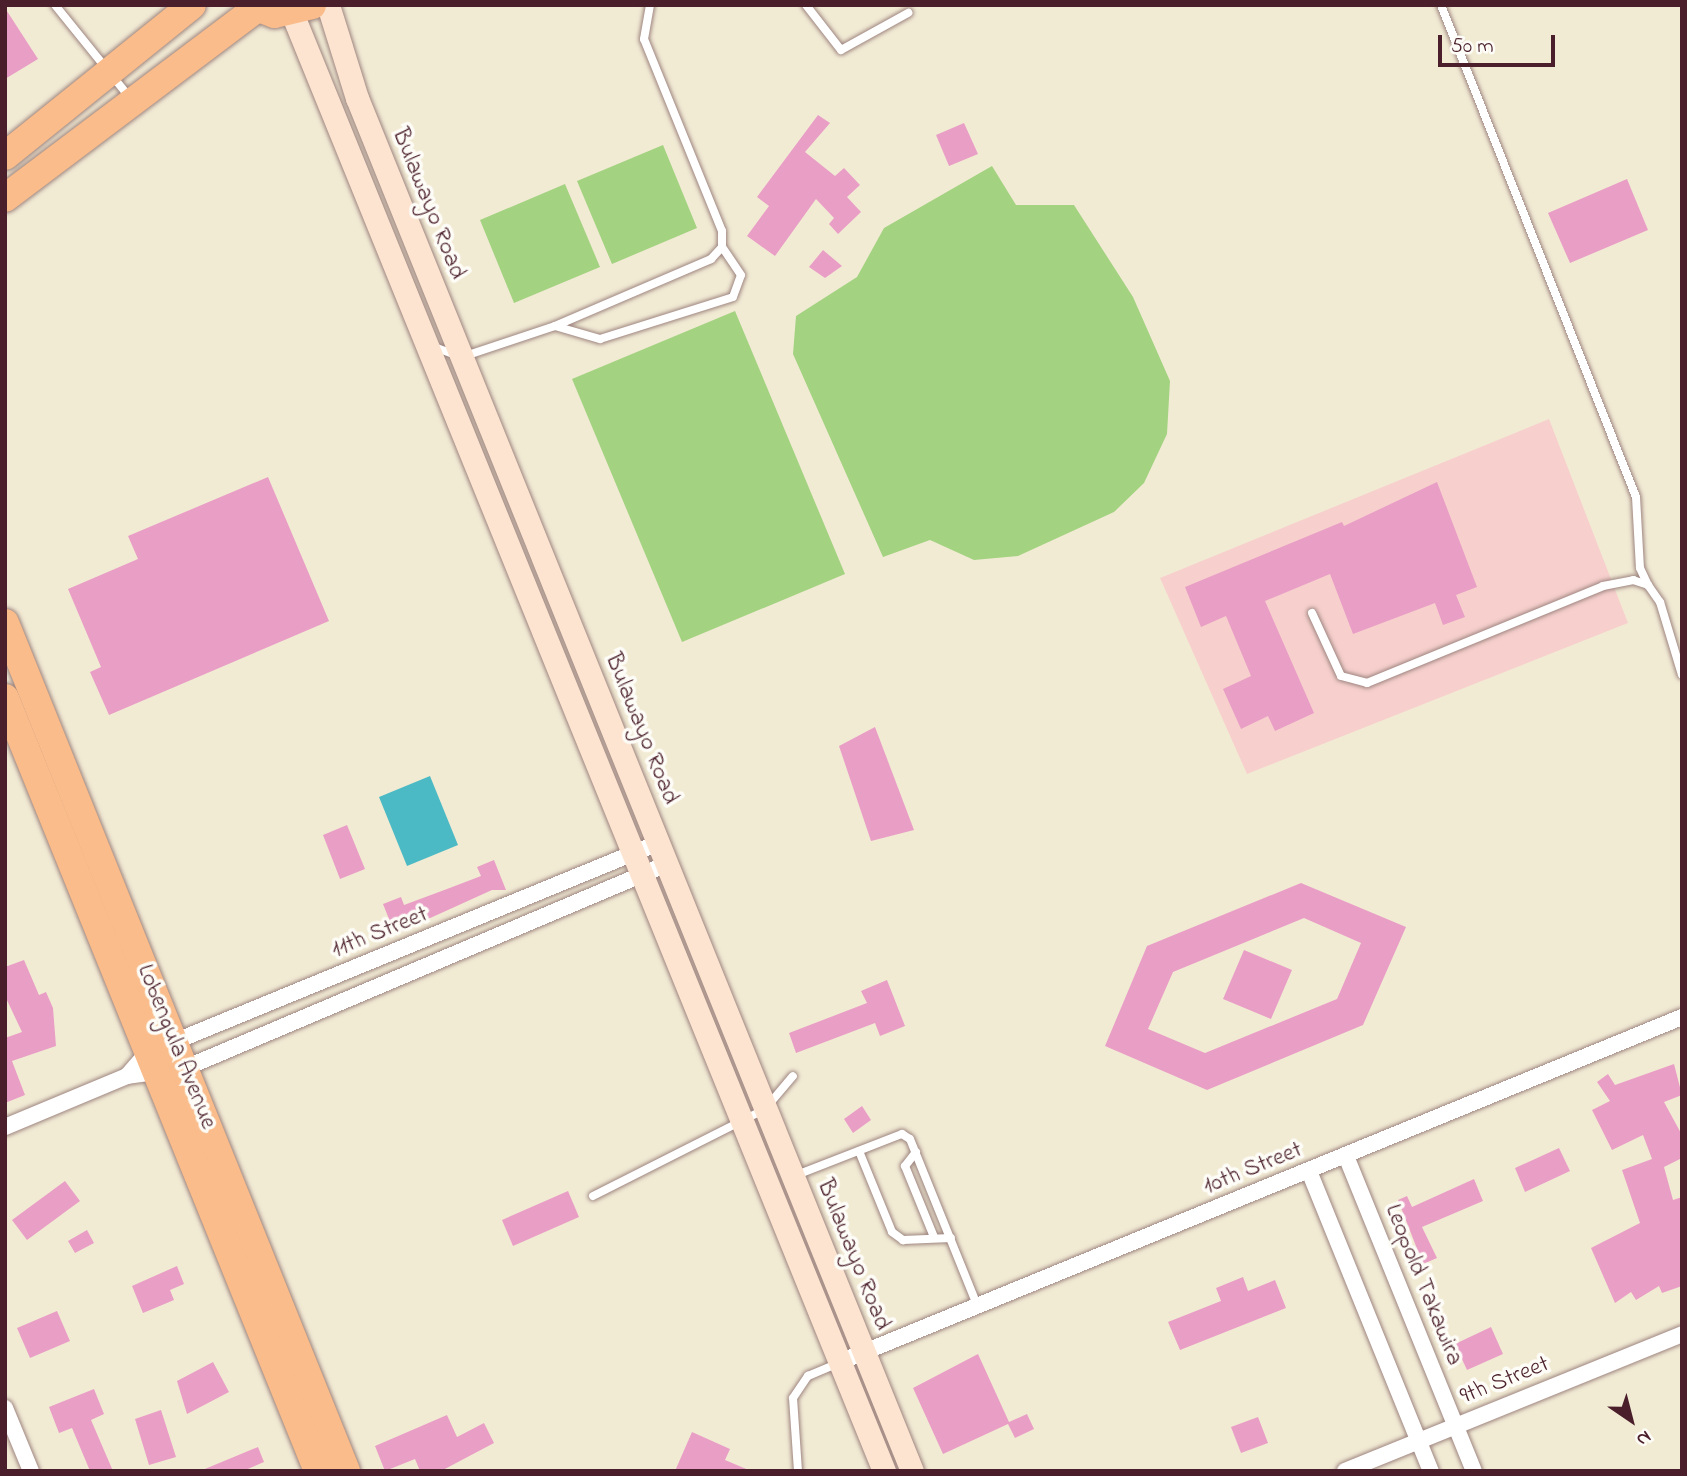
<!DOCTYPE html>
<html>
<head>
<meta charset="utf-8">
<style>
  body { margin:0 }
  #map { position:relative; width:1687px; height:1476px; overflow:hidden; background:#f2ebd4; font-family:"Indie Flower",sans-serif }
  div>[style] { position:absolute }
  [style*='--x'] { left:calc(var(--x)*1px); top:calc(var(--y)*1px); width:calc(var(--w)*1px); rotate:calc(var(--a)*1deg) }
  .built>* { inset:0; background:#f7d0cd }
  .green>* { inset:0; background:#a3d281 }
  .water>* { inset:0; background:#4cbac4 }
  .building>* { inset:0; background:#e99ec6 }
  .roads { filter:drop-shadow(0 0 2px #9e8580) drop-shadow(0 0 2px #9e8580) }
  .lane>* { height:8px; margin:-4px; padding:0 4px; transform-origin:4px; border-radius:4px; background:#fff }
  .street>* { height:16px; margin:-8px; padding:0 8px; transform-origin:8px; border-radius:8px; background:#fff }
  .secondary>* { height:23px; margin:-11.5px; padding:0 11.5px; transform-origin:11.5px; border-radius:11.5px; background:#fde4d0 }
  .highway>* { height:28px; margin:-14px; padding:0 14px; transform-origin:14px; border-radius:14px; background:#f9bc8a }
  span { translate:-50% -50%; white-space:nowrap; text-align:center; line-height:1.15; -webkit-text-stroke:7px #fdfcf7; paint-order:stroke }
  .street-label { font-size:24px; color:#4a1f2b }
  .frame { position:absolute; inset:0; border:7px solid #4a1f2b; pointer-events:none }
  .north { position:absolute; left:1596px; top:1385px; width:70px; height:70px; -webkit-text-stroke:5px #fdfcf7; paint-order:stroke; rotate:145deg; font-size:19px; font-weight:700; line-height:28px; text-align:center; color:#4a1f2b }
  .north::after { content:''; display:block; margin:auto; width:24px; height:32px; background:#4a1f2b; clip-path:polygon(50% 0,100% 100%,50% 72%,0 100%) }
  .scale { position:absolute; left:1438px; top:35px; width:117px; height:32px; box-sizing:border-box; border:4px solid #4a1f2b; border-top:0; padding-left:9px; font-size:21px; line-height:24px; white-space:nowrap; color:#4a1f2b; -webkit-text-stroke:5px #fdfcf7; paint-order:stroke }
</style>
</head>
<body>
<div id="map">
  <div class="built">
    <div style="clip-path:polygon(1549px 419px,1628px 623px,1247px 774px,1160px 578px)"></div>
  </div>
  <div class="green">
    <div style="clip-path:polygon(663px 145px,697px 228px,612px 264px,577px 181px)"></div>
    <div style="clip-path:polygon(992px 166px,1016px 205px,1074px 205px,1133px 297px,1170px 381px,1167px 434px,1144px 483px,1114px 512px,1018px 556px,974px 560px,930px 540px,883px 557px,793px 354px,796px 316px,857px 277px,884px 228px)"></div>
    <div style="clip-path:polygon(565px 184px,600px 267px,514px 303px,480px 220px)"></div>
    <div style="clip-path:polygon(735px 311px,845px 574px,682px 642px,572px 379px)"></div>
  </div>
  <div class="water">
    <div style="clip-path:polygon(430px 776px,458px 845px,407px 866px,379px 797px)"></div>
  </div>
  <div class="building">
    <div style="clip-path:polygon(5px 8px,38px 59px,5px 79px)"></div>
    <div style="clip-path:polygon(818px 115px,830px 123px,805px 152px,835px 176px,844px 168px,860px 185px,847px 197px,861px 212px,838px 234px,829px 224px,834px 218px,816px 199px,775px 256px,747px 236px,769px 206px,757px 197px)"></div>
    <div style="clip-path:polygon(964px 123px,978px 154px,949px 166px,936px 135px)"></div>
    <div style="clip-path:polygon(1627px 179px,1648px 230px,1570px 263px,1548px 213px)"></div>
    <div style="clip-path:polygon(823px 250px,842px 266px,825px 278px,809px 267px)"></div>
    <div style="clip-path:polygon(268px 477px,329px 621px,109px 715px,90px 672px,101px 667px,68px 589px,138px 559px,128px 536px)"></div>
    <div style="clip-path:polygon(1437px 482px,1477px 587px,1456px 595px,1465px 617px,1443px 625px,1435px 603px,1353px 634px,1330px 574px,1265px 601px,1314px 713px,1275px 731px,1268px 716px,1241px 729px,1223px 689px,1251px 676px,1226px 616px,1201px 627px,1185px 587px,1342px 522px,1344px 526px)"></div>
    <div style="clip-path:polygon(875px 727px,914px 830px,871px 841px,839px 746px)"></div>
    <div style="clip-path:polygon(347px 825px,365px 869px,340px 879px,323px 835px)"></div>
    <div style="clip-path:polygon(494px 860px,506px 890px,492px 890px,395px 934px,383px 904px,401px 897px,404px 905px,447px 889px,481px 876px,477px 867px)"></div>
    <div style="clip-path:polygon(evenodd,1301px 883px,1406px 927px,1363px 1025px,1207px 1090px,1105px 1046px,1147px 946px,1301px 883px,1304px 918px,1361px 943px,1337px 999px,1205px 1053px,1148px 1029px,1173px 972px,1304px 918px)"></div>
    <div style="clip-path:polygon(1244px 950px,1292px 970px,1271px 1019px,1223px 999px)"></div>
    <div style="clip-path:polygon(24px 960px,39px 995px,46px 992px,53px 1008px,56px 1046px,12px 1061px,25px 1095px,5px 1103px,5px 1038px,22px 1032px,5px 996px,5px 967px)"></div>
    <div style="clip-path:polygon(887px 980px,905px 1026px,880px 1036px,875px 1023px,796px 1053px,789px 1033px,867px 1003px,861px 991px)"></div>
    <div style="clip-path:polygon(1674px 1064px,1682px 1095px,1664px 1102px,1682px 1135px,1682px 1158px,1664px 1167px,1673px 1200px,1682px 1197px,1682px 1286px,1662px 1293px,1659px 1286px,1636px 1300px,1631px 1292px,1615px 1303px,1591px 1248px,1640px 1223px,1622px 1170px,1652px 1159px,1643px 1135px,1612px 1150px,1592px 1110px,1610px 1101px,1597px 1082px,1608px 1074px,1615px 1085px)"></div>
    <div style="clip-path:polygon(862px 1106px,871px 1120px,853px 1133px,844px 1119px)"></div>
    <div style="clip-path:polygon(1559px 1148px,1570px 1171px,1525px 1192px,1515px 1168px)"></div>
    <div style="clip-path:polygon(1474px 1179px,1483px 1201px,1422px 1227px,1437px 1258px,1423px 1264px,1398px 1200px,1407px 1196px,1412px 1207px)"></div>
    <div style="clip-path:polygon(65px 1181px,80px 1201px,27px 1240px,12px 1220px)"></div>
    <div style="clip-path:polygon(568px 1191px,579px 1217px,513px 1246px,502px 1220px)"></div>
    <div style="clip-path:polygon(87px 1230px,94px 1243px,75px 1253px,68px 1241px)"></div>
    <div style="clip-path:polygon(177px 1266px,184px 1284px,170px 1290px,174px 1300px,143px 1313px,132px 1286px)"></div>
    <div style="clip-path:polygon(1243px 1277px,1248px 1291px,1275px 1280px,1286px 1308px,1180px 1350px,1168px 1322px,1221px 1301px,1216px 1288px)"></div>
    <div style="clip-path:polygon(57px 1311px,70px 1341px,30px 1358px,17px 1328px)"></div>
    <div style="clip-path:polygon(1491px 1327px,1503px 1354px,1467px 1370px,1455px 1344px)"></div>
    <div style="clip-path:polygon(978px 1354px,1009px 1422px,1027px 1414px,1034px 1429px,1015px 1438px,1008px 1424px,943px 1454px,913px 1388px)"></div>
    <div style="clip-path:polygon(213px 1362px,229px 1392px,187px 1414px,177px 1381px)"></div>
    <div style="clip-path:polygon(94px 1389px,104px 1414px,91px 1420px,113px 1471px,90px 1471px,72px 1428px,59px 1433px,49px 1407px)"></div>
    <div style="clip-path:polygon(161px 1410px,176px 1457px,149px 1465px,135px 1419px)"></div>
    <div style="clip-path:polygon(447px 1415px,457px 1437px,484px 1423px,494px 1443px,441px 1471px,420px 1471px,415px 1459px,385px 1471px,375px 1446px)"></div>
    <div style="clip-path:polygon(1258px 1417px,1268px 1443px,1241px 1453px,1231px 1427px)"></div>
    <div style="clip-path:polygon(692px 1432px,730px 1449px,725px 1460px,751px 1471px,675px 1471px)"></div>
    <div style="clip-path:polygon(258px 1447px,264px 1462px,243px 1471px,200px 1471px)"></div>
  </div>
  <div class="roads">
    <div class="lane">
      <div style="--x:55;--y:5;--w:119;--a:51.1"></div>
      <div style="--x:806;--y:5;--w:57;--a:52.1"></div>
      <div style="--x:841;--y:50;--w:77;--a:-28.9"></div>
      <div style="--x:1441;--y:5;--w:529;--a:68.38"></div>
      <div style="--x:1636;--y:497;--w:71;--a:86.8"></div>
      <div style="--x:1640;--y:568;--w:19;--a:65"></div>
      <div style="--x:555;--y:326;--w:47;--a:16.1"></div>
      <div style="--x:600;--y:339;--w:139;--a:-17.5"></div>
      <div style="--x:733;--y:297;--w:23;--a:-70"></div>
      <div style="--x:741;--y:275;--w:34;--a:-124"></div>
      <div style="--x:434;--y:347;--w:30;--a:20"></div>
      <div style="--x:462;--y:357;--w:98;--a:-18.4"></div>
      <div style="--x:555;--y:326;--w:170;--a:-23.2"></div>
      <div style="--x:711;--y:259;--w:16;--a:-47"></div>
      <div style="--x:722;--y:247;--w:16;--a:-90"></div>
      <div style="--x:722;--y:231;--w:207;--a:-112.1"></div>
      <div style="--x:644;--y:39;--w:35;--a:-80"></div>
      <div style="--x:1312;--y:613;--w:69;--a:65.3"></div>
      <div style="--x:1341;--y:676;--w:27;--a:15"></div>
      <div style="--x:1367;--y:683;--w:255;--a:-22.3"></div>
      <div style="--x:1603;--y:586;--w:31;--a:-11"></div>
      <div style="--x:1633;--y:580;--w:16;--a:18"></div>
      <div style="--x:1648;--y:585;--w:21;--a:55"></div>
      <div style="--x:1660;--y:602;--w:76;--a:73.2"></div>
      <div style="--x:859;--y:1151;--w:87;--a:67.8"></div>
      <div style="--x:892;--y:1232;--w:14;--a:36"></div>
      <div style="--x:903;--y:1240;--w:48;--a:-2.4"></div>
      <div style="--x:916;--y:1152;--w:18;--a:128"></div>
      <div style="--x:905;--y:1166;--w:77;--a:67.8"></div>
      <div style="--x:794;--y:1176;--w:116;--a:-21.3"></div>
      <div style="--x:902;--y:1134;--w:9;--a:32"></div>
      <div style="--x:910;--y:1139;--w:179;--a:68"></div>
      <div style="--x:593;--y:1196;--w:193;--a:-26.8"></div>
      <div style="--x:765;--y:1109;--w:43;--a:-49.7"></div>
      <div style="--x:798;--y:1471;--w:73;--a:-93.9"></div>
      <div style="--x:793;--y:1398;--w:27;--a:-56"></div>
      <div style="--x:808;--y:1376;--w:33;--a:-23"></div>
    </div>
    <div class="street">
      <div style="--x:127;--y:1076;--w:30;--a:-49"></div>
      <div style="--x:147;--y:1053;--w:552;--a:-22.34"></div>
      <div style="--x:5;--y:1127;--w:132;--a:-22.7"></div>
      <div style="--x:127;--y:1076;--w:59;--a:-7.9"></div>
      <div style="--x:185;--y:1068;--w:523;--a:-22.94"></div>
      <div style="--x:1346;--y:1156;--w:340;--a:67.9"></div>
      <div style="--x:1309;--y:1171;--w:324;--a:67.9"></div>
      <div style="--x:840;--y:1362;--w:910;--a:-22.28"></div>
      <div style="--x:5;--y:1408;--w:68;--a:67.6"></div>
      <div style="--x:1345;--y:1471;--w:364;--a:-22.1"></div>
    </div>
    <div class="secondary">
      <div style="--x:328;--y:5;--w:97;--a:72.7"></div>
      <div style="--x:357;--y:98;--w:1481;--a:67.99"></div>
      <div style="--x:292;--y:13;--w:1574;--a:67.9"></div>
    </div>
    <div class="highway">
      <div style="--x:251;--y:5;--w:25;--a:21"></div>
      <div style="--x:274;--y:14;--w:39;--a:-13"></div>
      <div style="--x:5;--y:156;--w:240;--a:-38.9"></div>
      <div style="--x:5;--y:198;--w:314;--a:-37"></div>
      <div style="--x:5;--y:623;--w:914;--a:68.09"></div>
      <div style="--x:5;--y:698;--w:834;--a:67.96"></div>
    </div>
  </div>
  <div class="street-label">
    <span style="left:428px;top:204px;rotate:68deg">Bulawayo Road</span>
    <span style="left:641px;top:729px;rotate:68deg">Bulawayo Road</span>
    <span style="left:380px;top:933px;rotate:-22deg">11th Street</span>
    <span style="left:176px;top:1047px;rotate:68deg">Lobengula Avenue</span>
    <span style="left:1253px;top:1169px;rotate:-22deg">10th Street</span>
    <span style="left:853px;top:1255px;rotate:68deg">Bulawayo Road</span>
    <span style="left:1423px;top:1285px;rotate:68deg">Leopold Takawira</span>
    <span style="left:1505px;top:1381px;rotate:-22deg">9th Street</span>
  </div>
  <div class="frame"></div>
  <div class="north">N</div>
  <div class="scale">50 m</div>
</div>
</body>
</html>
